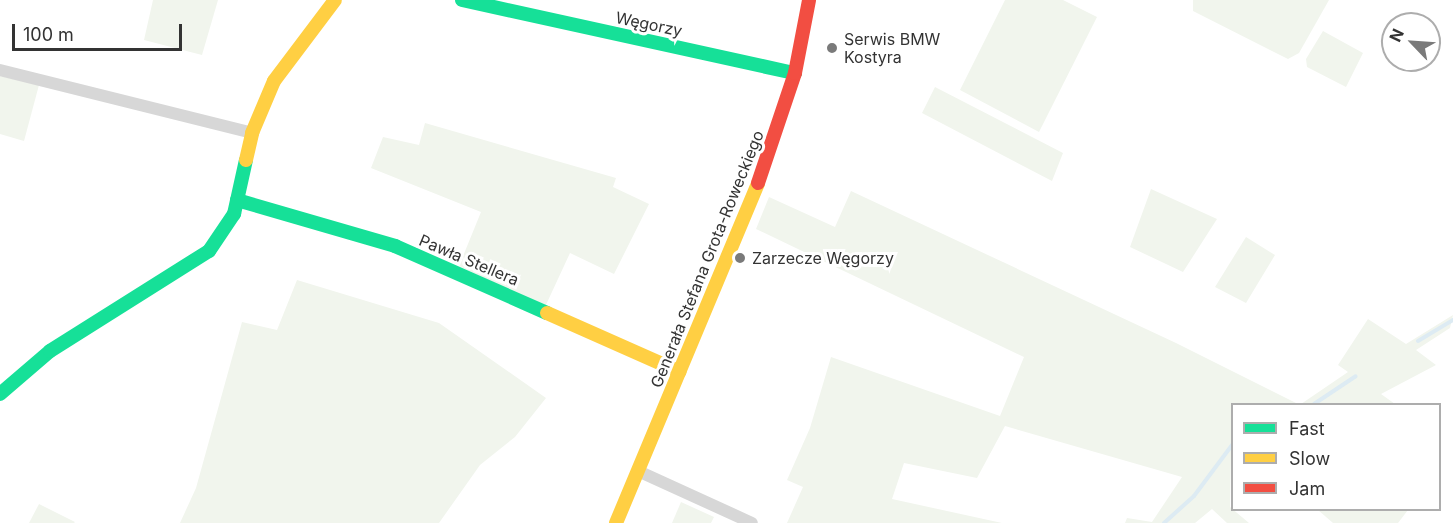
<!DOCTYPE html>
<html>
<head>
<meta charset="utf-8">
<style>
  body { margin:0 }
  #map { position:relative; width:1453px; height:523px; overflow:hidden; background:#fff; font-family:Inter,sans-serif }
  div>[style] { position:absolute }
  [style*='--x'] { left:calc(var(--x)*1px); top:calc(var(--y)*1px); width:calc(var(--w)*1px); rotate:calc(var(--a)*1deg) }
  .green>* { inset:0; background:#f1f5ed }
  .stream>* { height:4px; margin:-2px; padding:0 2px; transform-origin:2px; border-radius:2px; background:#ddebf3 }
  .street>* { height:12px; margin:-6px; padding:0 6px; transform-origin:6px; border-radius:6px; background:#d7d7d7 }
  .fast>* { height:14px; margin:-7px; padding:0 7px; transform-origin:7px; border-radius:7px; background:#16e098 }
  .slow>* { height:14px; margin:-7px; padding:0 7px; transform-origin:7px; border-radius:7px; background:#ffcf43 }
  .jam>* { height:14px; margin:-7px; padding:0 7px; transform-origin:7px; border-radius:7px; background:#f24e42 }
  .dots>* { width:16px; height:16px; translate:-50% -50%; box-sizing:border-box; border:3px solid #fff; border-radius:50% }
  span { translate:-50% -50%; white-space:nowrap; text-align:center; line-height:1.15; -webkit-text-stroke:6px #fff; paint-order:stroke }
  .street-label { font-size:16px; color:#333 }
  .poi-label { font-size:16px; color:#333 }
  .left { translate:0 -50%; text-align:left }
  .legend { position:absolute; left:1231px; top:403px; width:210px; height:108px; box-sizing:border-box; background:#fff; border:2px solid #adadad; margin:0; padding:8px 10px; list-style:none; font-size:18px; color:#333 }
  .legend li { display:flex; align-items:center; gap:12px; height:30px }
  .legend b { width:30px; border:2px solid #adadad }
  .north { position:absolute; left:1381px; top:12px; width:60px; height:60px; box-sizing:border-box; background:#fff; border:2px solid #adadad; border-radius:50%; rotate:295deg; font-size:16px; font-weight:700; line-height:24px; text-align:center; color:#333 }
  .north::after { content:''; display:block; margin:auto; width:21px; height:27px; background:#7a7a7a; clip-path:polygon(50% 0,100% 100%,50% 72%,0 100%) }
  .scale { position:absolute; left:12px; top:24px; width:170px; height:27px; box-sizing:border-box; border:3px solid #333; border-top:0; padding-left:8px; font-size:18px; line-height:21px; white-space:nowrap; color:#333; -webkit-text-stroke:4px #fff; paint-order:stroke }
</style>
</head>
<body>
<div id="map">
  <div class="green">
    <div style="clip-path:polygon(153px 0,218px 0,202px 55px,144px 40px)"></div>
    <div style="clip-path:polygon(1005px 0,1063px 0,1097px 17px,1039px 132px,960px 90px)"></div>
    <div style="clip-path:polygon(1193px 0,1329px 0,1299px 53px,1288px 59px,1193px 11px)"></div>
    <div style="clip-path:polygon(1323px 31px,1363px 53px,1346px 87px,1307px 67px,1306px 59px)"></div>
    <div style="clip-path:polygon(0 76px,39px 85px,24px 141px,0 134px)"></div>
    <div style="clip-path:polygon(935px 87px,1063px 153px,1052px 181px,922px 113px)"></div>
    <div style="clip-path:polygon(425px 123px,616px 178px,613px 187px,649px 204px,614px 274px,570px 253px,545px 307px,459px 266px,481px 212px,371px 168px,383px 137px,419px 145px)"></div>
    <div style="clip-path:polygon(1151px 189px,1217px 219px,1183px 272px,1130px 247px)"></div>
    <div style="clip-path:polygon(851px 191px,1176px 343px,1298px 404px,1232px 404px,1230px 507px,1249px 523px,1227px 523px,1212px 509px,1195px 523px,1125px 523px,1127px 518px,1152px 522px,1182px 477px,1005px 426px,977px 478px,904px 463px,892px 499px,1002px 523px,787px 523px,803px 487px,787px 480px,810px 428px,831px 357px,1000px 416px,1024px 357px,756px 229px,769px 197px,835px 227px)"></div>
    <div style="clip-path:polygon(1246px 237px,1275px 255px,1246px 303px,1215px 287px)"></div>
    <div style="clip-path:polygon(297px 280px,439px 323px,546px 398px,515px 437px,480px 465px,439px 523px,180px 523px,196px 488px,242px 322px,277px 330px)"></div>
    <div style="clip-path:polygon(1453px 315px,1450px 328px,1416px 350px,1436px 365px,1381px 394px,1395px 404px,1301px 404px,1348px 372px,1338px 365px,1368px 319px,1406px 344px)"></div>
    <div style="clip-path:polygon(681px 502px,714px 517px,711px 523px,672px 523px)"></div>
    <div style="clip-path:polygon(39px 504px,75px 522px,74px 523px,29px 523px)"></div>
    <div style="clip-path:polygon(1318px 510px,1408px 510px,1398px 523px,1333px 523px)"></div>
  </div>
  <div class="stream">
    <div style="--x:1418;--y:341;--w:41;--a:-31"></div>
    <div style="--x:1314;--y:404;--w:50;--a:-33.7"></div>
    <div style="--x:1164;--y:523;--w:40;--a:-42"></div>
    <div style="--x:1194;--y:496;--w:64;--a:-53.3"></div>
  </div>
  <div class="street">
    <div style="--x:0;--y:70;--w:260;--a:14"></div>
    <div style="--x:638;--y:471;--w:125;--a:24.5"></div>
  </div>
  <div class="fast">
    <div style="--x:462;--y:0;--w:341;--a:12.4"></div>
    <div style="--x:237;--y:200;--w:165;--a:16.2"></div>
    <div style="--x:395;--y:246;--w:166;--a:23.8"></div>
    <div style="--x:0;--y:394;--w:66;--a:-40.7"></div>
    <div style="--x:50;--y:351;--w:188;--a:-32.2"></div>
    <div style="--x:209;--y:251;--w:45;--a:-56"></div>
    <div style="--x:234;--y:214;--w:55;--a:-77.5"></div>
  </div>
  <div class="slow">
    <div style="--x:246;--y:160;--w:28;--a:-77"></div>
    <div style="--x:252;--y:133;--w:56;--a:-67.1"></div>
    <div style="--x:274;--y:81;--w:101;--a:-53"></div>
    <div style="--x:547;--y:313;--w:145;--a:23.9"></div>
    <div style="--x:616;--y:523;--w:368;--a:-67.3"></div>
  </div>
  <div class="jam">
    <div style="--x:758;--y:183;--w:116;--a:-71.4"></div>
    <div style="--x:795;--y:73;--w:74;--a:-79.1"></div>
  </div>
  <div class="dots">
    <div style="left:832px;top:48px;background:#7a7a7a"></div>
    <div style="left:740px;top:258px;background:#7a7a7a"></div>
  </div>
  <div class="street-label">
    <span style="left:649px;top:24px;rotate:12deg">Węgorzy</span>
    <span style="left:707px;top:259px;rotate:-68deg">Generała Stefana Grota-Roweckiego</span>
    <span style="left:469px;top:260px;rotate:23deg">Pawła Stellera</span>
  </div>
  <div class="poi-label">
    <span class="left" style="left:844px;top:48px">Serwis BMW<br>Kostyra</span>
    <span class="left" style="left:752px;top:258px">Zarzecze Węgorzy</span>
  </div>
  <ul class="legend">
  <li><b style="height:8px;background:#16e098"></b>Fast</li>
  <li><b style="height:8px;background:#ffcf43"></b>Slow</li>
  <li><b style="height:8px;background:#f24e42"></b>Jam</li>
  </ul>
  <div class="north">N</div>
  <div class="scale">100 m</div>
</div>
</body>
</html>
